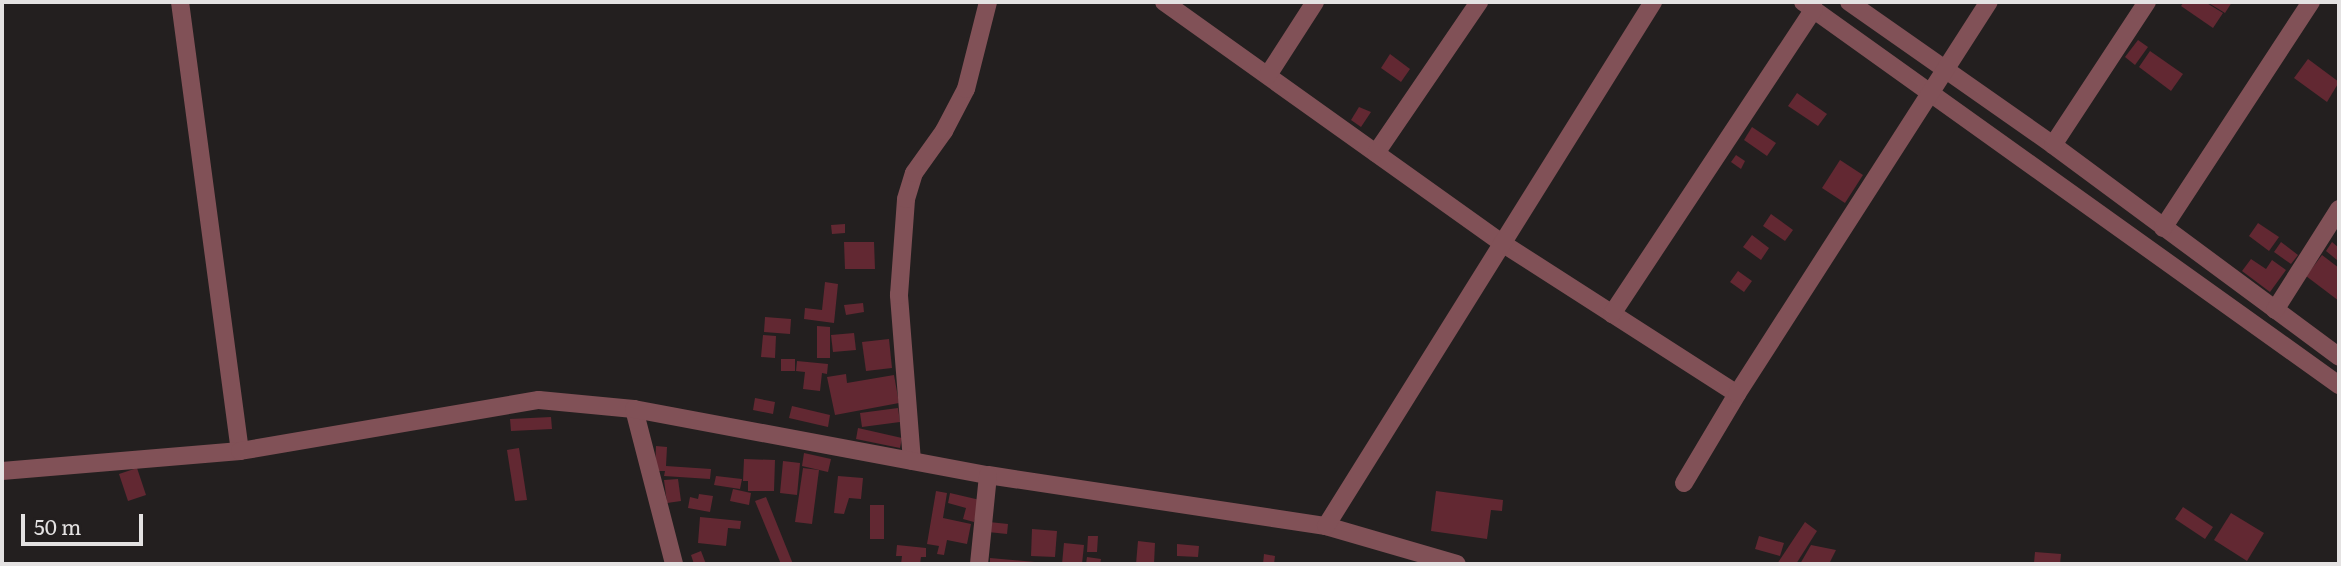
<!DOCTYPE html>
<html>
<head>
<meta charset="utf-8">
<style>
  body { margin:0 }
  #map { position:relative; width:2341px; height:566px; overflow:hidden; background:#231f1f; font-family:Literata,serif }
  div>[style] { position:absolute }
  [style*='--x'] { left:calc(var(--x)*1px); top:calc(var(--y)*1px); width:calc(var(--w)*1px); rotate:calc(var(--a)*1deg) }
  .building>* { inset:0; background:#622832 }
  .minor>* { height:18px; margin:-9px; padding:0 9px; transform-origin:9px; border-radius:9px; background:#815157 }
  span { translate:-50% -50%; white-space:nowrap; text-align:center; line-height:1.15; -webkit-text-stroke:5px #231f1f; paint-order:stroke }
  .frame { position:absolute; inset:0; border:4px solid #e4e2e2; pointer-events:none }
  .scale { position:absolute; left:21px; top:514px; width:122px; height:32px; box-sizing:border-box; border:4px solid #e4e2e2; border-top:0; padding-left:9px; font-size:21px; line-height:24px; white-space:nowrap; color:#e4e2e2; -webkit-text-stroke:5px #231f1f; paint-order:stroke }
</style>
</head>
<body>
<div id="map">
  <div class="building">
    <div style="clip-path:polygon(2184px 2px,2205px 2px,2223px 13px,2213px 28px,2181px 6px)"></div>
    <div style="clip-path:polygon(2207px 2px,2232px 2px,2225px 13px)"></div>
    <div style="clip-path:polygon(2138px 40px,2148px 47px,2135px 65px,2125px 57px)"></div>
    <div style="clip-path:polygon(2150px 51px,2183px 74px,2171px 91px,2139px 67px)"></div>
    <div style="clip-path:polygon(1390px 54px,1410px 69px,1401px 82px,1381px 68px)"></div>
    <div style="clip-path:polygon(2308px 59px,2339px 82px,2327px 102px,2294px 78px)"></div>
    <div style="clip-path:polygon(1797px 93px,1827px 114px,1818px 126px,1788px 106px)"></div>
    <div style="clip-path:polygon(1359px 107px,1371px 112px,1361px 127px,1351px 120px)"></div>
    <div style="clip-path:polygon(1752px 127px,1776px 143px,1767px 156px,1744px 140px)"></div>
    <div style="clip-path:polygon(1736px 155px,1745px 161px,1741px 169px,1731px 162px)"></div>
    <div style="clip-path:polygon(1840px 160px,1863px 175px,1845px 203px,1822px 188px)"></div>
    <div style="clip-path:polygon(1771px 214px,1793px 230px,1785px 241px,1763px 226px)"></div>
    <div style="clip-path:polygon(2258px 223px,2279px 237px,2269px 251px,2249px 236px)"></div>
    <div style="clip-path:polygon(845px 224px,845px 233px,832px 234px,831px 225px)"></div>
    <div style="clip-path:polygon(1752px 235px,1769px 248px,1761px 260px,1743px 247px)"></div>
    <div style="clip-path:polygon(844px 242px,874px 242px,875px 269px,845px 269px)"></div>
    <div style="clip-path:polygon(2281px 242px,2298px 255px,2291px 264px,2274px 252px)"></div>
    <div style="clip-path:polygon(2332px 242px,2339px 248px,2337px 260px,2326px 251px)"></div>
    <div style="clip-path:polygon(2322px 255px,2339px 268px,2339px 301px,2306px 276px)"></div>
    <div style="clip-path:polygon(2251px 259px,2266px 269px,2272px 260px,2286px 270px,2270px 292px,2242px 271px)"></div>
    <div style="clip-path:polygon(1738px 271px,1752px 281px,1744px 292px,1730px 282px)"></div>
    <div style="clip-path:polygon(825px 282px,838px 284px,834px 323px,804px 319px,805px 308px,822px 310px)"></div>
    <div style="clip-path:polygon(863px 303px,864px 312px,846px 315px,844px 305px)"></div>
    <div style="clip-path:polygon(765px 317px,791px 319px,790px 334px,764px 332px)"></div>
    <div style="clip-path:polygon(817px 326px,830px 327px,830px 358px,817px 358px)"></div>
    <div style="clip-path:polygon(854px 333px,856px 350px,833px 352px,831px 335px)"></div>
    <div style="clip-path:polygon(763px 335px,776px 336px,775px 358px,761px 357px)"></div>
    <div style="clip-path:polygon(889px 339px,892px 368px,866px 371px,862px 342px)"></div>
    <div style="clip-path:polygon(781px 359px,795px 359px,795px 371px,781px 371px)"></div>
    <div style="clip-path:polygon(797px 361px,828px 364px,827px 374px,822px 373px,820px 391px,803px 389px,805px 372px,796px 371px)"></div>
    <div style="clip-path:polygon(846px 374px,847px 383px,894px 375px,899px 403px,835px 415px,827px 377px)"></div>
    <div style="clip-path:polygon(755px 398px,775px 402px,773px 414px,753px 410px)"></div>
    <div style="clip-path:polygon(792px 406px,830px 415px,828px 427px,789px 418px)"></div>
    <div style="clip-path:polygon(898px 408px,900px 422px,862px 427px,860px 413px)"></div>
    <div style="clip-path:polygon(551px 417px,552px 429px,511px 431px,510px 419px)"></div>
    <div style="clip-path:polygon(858px 428px,902px 438px,900px 448px,856px 439px)"></div>
    <div style="clip-path:polygon(656px 446px,667px 447px,666px 466px,711px 469px,710px 479px,664px 476px,665px 471px,655px 471px)"></div>
    <div style="clip-path:polygon(519px 448px,527px 500px,515px 501px,507px 450px)"></div>
    <div style="clip-path:polygon(804px 453px,831px 459px,828px 472px,802px 466px)"></div>
    <div style="clip-path:polygon(744px 459px,775px 460px,774px 491px,748px 491px,748px 481px,743px 481px)"></div>
    <div style="clip-path:polygon(783px 461px,800px 463px,797px 495px,780px 493px)"></div>
    <div style="clip-path:polygon(137px 468px,146px 495px,128px 501px,119px 474px)"></div>
    <div style="clip-path:polygon(803px 468px,819px 470px,812px 524px,795px 522px)"></div>
    <div style="clip-path:polygon(716px 476px,742px 479px,740px 489px,714px 485px)"></div>
    <div style="clip-path:polygon(838px 476px,863px 478px,861px 499px,849px 498px,844px 514px,834px 513px)"></div>
    <div style="clip-path:polygon(678px 479px,681px 501px,667px 503px,664px 480px)"></div>
    <div style="clip-path:polygon(733px 489px,751px 493px,749px 505px,730px 501px)"></div>
    <div style="clip-path:polygon(936px 491px,947px 493px,943px 518px,971px 524px,967px 544px,947px 540px,944px 555px,937px 554px,939px 546px,927px 544px)"></div>
    <div style="clip-path:polygon(1436px 491px,1503px 500px,1502px 511px,1491px 510px,1487px 539px,1431px 531px)"></div>
    <div style="clip-path:polygon(950px 493px,980px 500px,974px 522px,963px 519px,966px 508px,948px 503px)"></div>
    <div style="clip-path:polygon(699px 494px,713px 496px,710px 512px,688px 508px,690px 497px,698px 499px)"></div>
    <div style="clip-path:polygon(766px 497px,793px 564px,781px 564px,755px 501px)"></div>
    <div style="clip-path:polygon(870px 505px,884px 505px,884px 539px,870px 539px)"></div>
    <div style="clip-path:polygon(2183px 507px,2213px 527px,2205px 539px,2175px 519px)"></div>
    <div style="clip-path:polygon(2231px 513px,2264px 533px,2247px 561px,2214px 540px)"></div>
    <div style="clip-path:polygon(700px 517px,741px 521px,740px 529px,728px 528px,726px 546px,698px 543px)"></div>
    <div style="clip-path:polygon(989px 522px,1008px 524px,1007px 534px,988px 532px)"></div>
    <div style="clip-path:polygon(1805px 522px,1817px 531px,1796px 564px,1777px 564px)"></div>
    <div style="clip-path:polygon(1032px 529px,1057px 531px,1055px 557px,1031px 556px)"></div>
    <div style="clip-path:polygon(1088px 536px,1098px 536px,1097px 552px,1087px 552px)"></div>
    <div style="clip-path:polygon(1759px 536px,1784px 543px,1780px 556px,1755px 549px)"></div>
    <div style="clip-path:polygon(1138px 541px,1155px 543px,1154px 564px,1136px 564px)"></div>
    <div style="clip-path:polygon(1064px 543px,1084px 545px,1082px 564px,1062px 564px)"></div>
    <div style="clip-path:polygon(1177px 544px,1199px 546px,1198px 557px,1177px 556px)"></div>
    <div style="clip-path:polygon(897px 545px,926px 548px,926px 557px,921px 557px,920px 564px,901px 564px,902px 556px,896px 556px)"></div>
    <div style="clip-path:polygon(1811px 545px,1836px 550px,1829px 564px,1800px 564px)"></div>
    <div style="clip-path:polygon(701px 551px,706px 564px,694px 564px,691px 555px)"></div>
    <div style="clip-path:polygon(2035px 552px,2061px 554px,2060px 564px,2034px 563px)"></div>
    <div style="clip-path:polygon(1264px 554px,1275px 556px,1274px 564px,1263px 564px)"></div>
    <div style="clip-path:polygon(1087px 557px,1101px 559px,1100px 564px,1086px 564px)"></div>
    <div style="clip-path:polygon(990px 558px,1035px 562px,1035px 564px,990px 564px)"></div>
  </div>
  <div class="minor">
    <div style="--x:180;--y:2;--w:453;--a:82.4"></div>
    <div style="--x:1164;--y:2;--w:415;--a:35.5"></div>
    <div style="--x:1502;--y:243;--w:279;--a:32.7"></div>
    <div style="--x:1803;--y:2;--w:659;--a:35.55"></div>
    <div style="--x:1849;--y:2;--w:249;--a:35"></div>
    <div style="--x:2053;--y:145;--w:356;--a:36.5"></div>
    <div style="--x:1268;--y:75;--w:87;--a:-57.2"></div>
    <div style="--x:2053;--y:145;--w:171;--a:-56.7"></div>
    <div style="--x:1376;--y:153;--w:183;--a:-55.7"></div>
    <div style="--x:2163;--y:228;--w:270;--a:-56.8"></div>
    <div style="--x:2275;--y:310;--w:120;--a:-57.6"></div>
    <div style="--x:1612;--y:314;--w:366;--a:-56.5"></div>
    <div style="--x:634;--y:409;--w:160;--a:75.5"></div>
    <div style="--x:912;--y:461;--w:167;--a:-94.5"></div>
    <div style="--x:899;--y:295;--w:96;--a:-85.8"></div>
    <div style="--x:906;--y:199;--w:27;--a:-73"></div>
    <div style="--x:914;--y:173;--w:52;--a:-54.5"></div>
    <div style="--x:944;--y:131;--w:47;--a:-62.4"></div>
    <div style="--x:966;--y:89;--w:90;--a:-75.8"></div>
    <div style="--x:2;--y:471;--w:239;--a:-4.8"></div>
    <div style="--x:240;--y:451;--w:303;--a:-9.7"></div>
    <div style="--x:539;--y:400;--w:95;--a:5.4"></div>
    <div style="--x:634;--y:409;--w:360;--a:10.6"></div>
    <div style="--x:988;--y:475;--w:342;--a:8.6"></div>
    <div style="--x:1326;--y:526;--w:136;--a:16.2"></div>
    <div style="--x:1684;--y:483;--w:104;--a:-59.2"></div>
    <div style="--x:1737;--y:394;--w:466;--a:-57.3"></div>
    <div style="--x:1326;--y:526;--w:618;--a:-58.03"></div>
    <div style="--x:979;--y:564;--w:89;--a:-84.2"></div>
  </div>
  <div class="frame"></div>
  <div class="scale">50 m</div>
</div>
</body>
</html>
